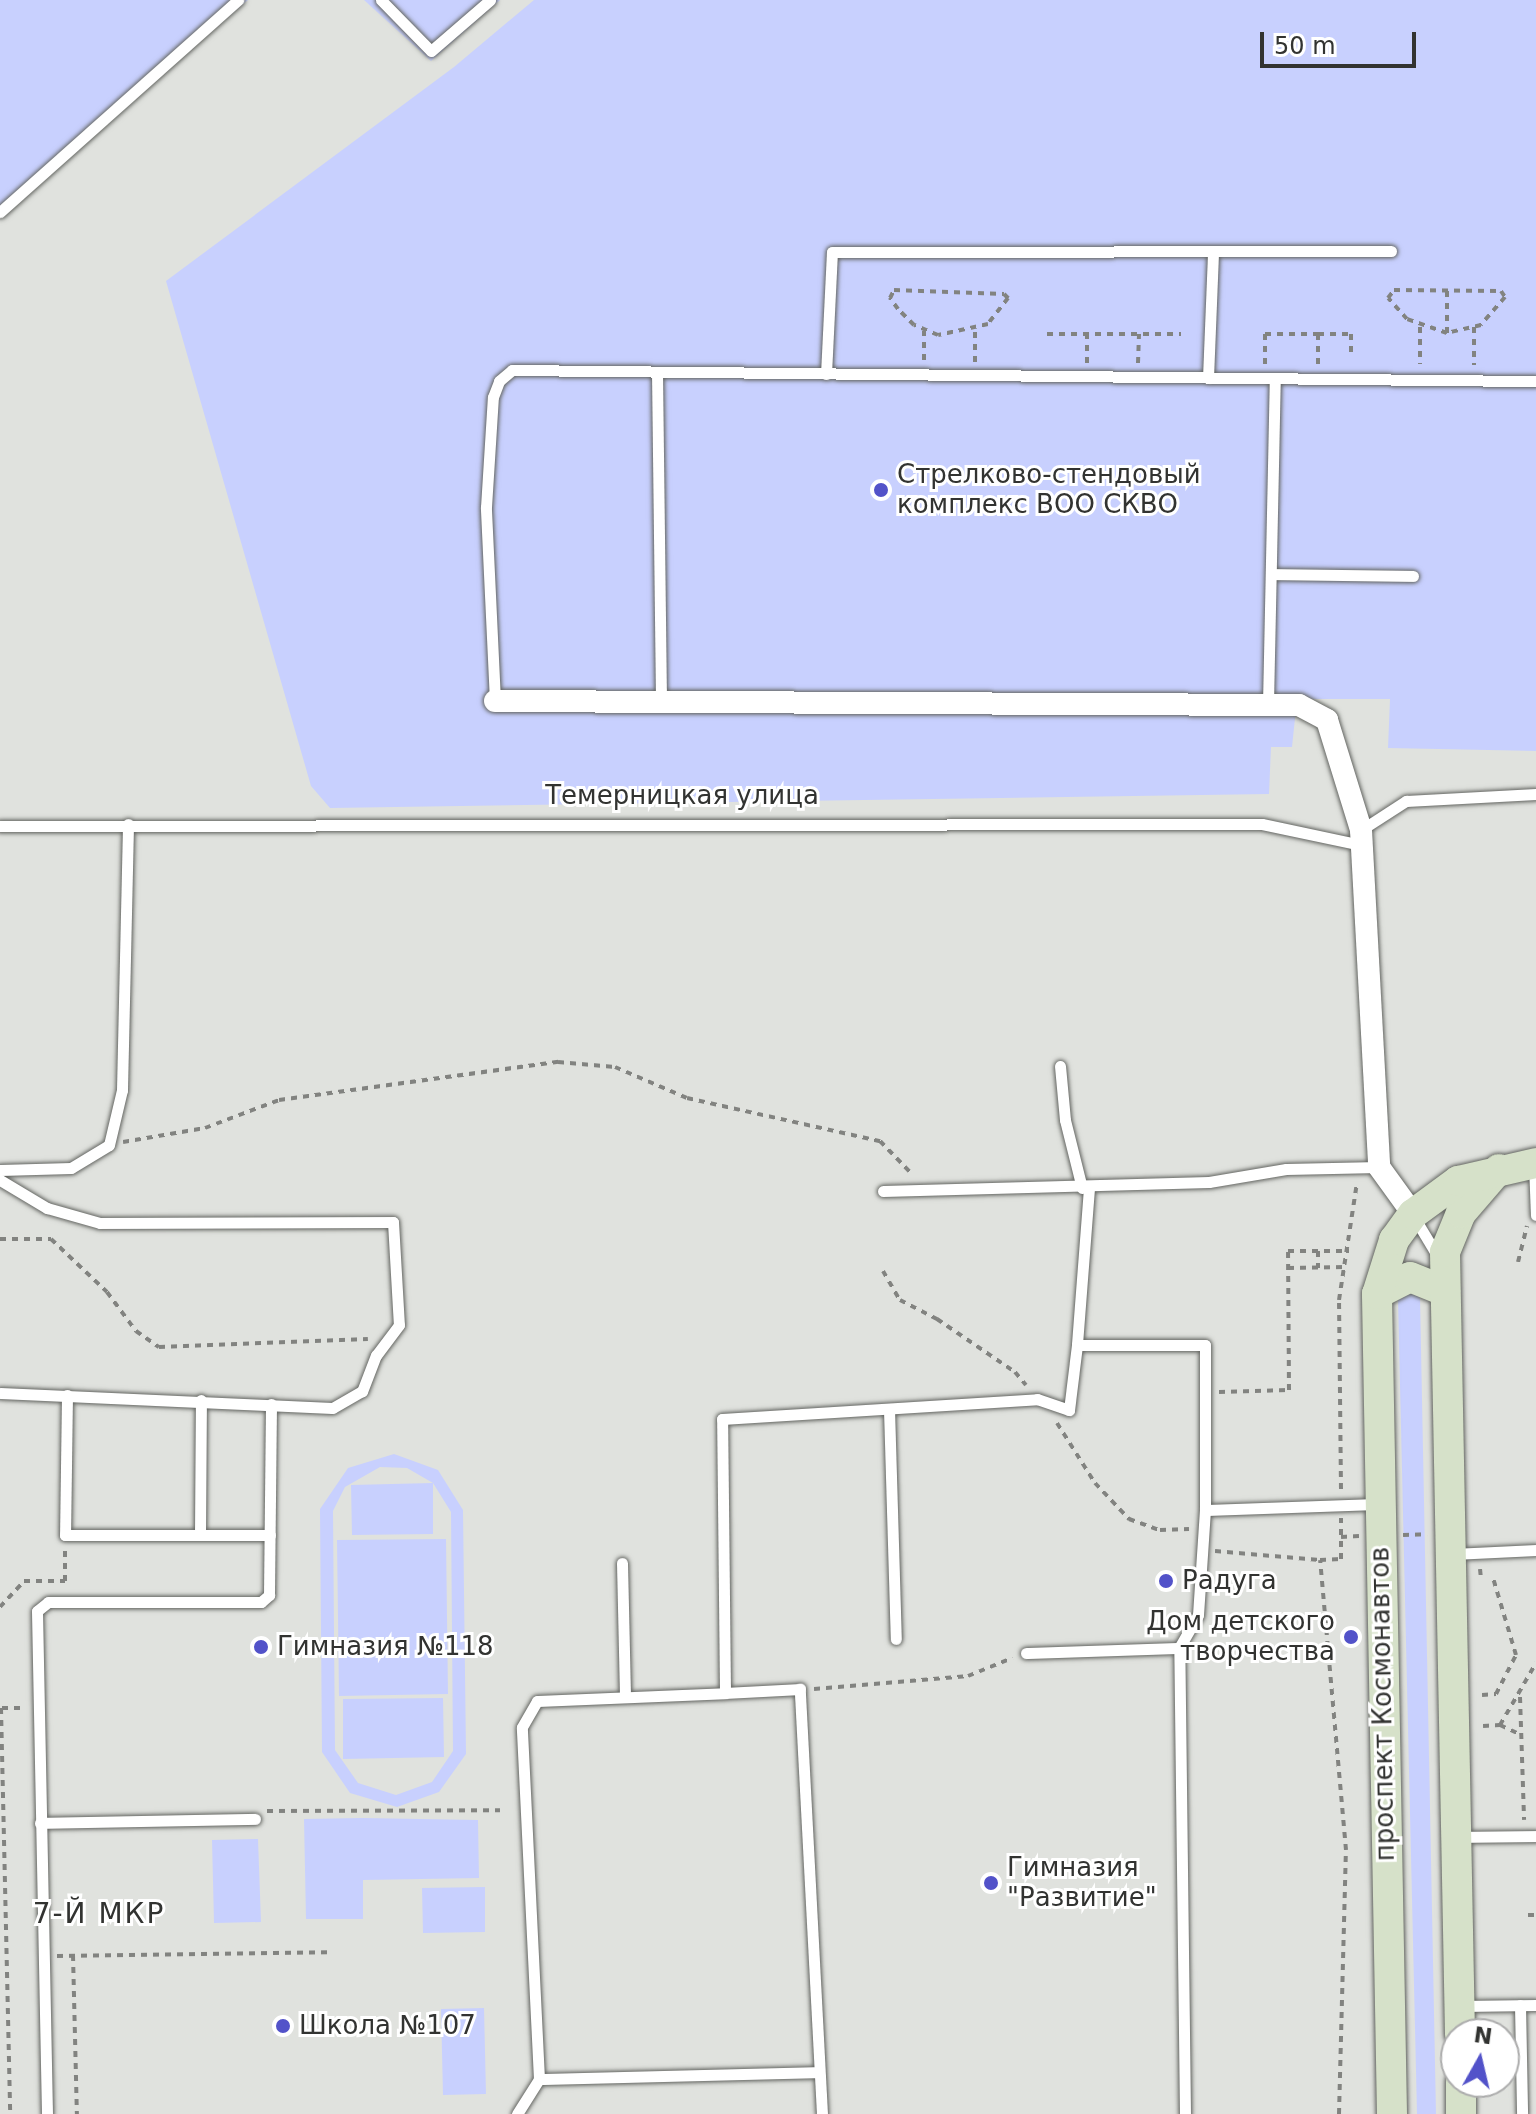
<!DOCTYPE html>
<html>
<head>
<meta charset="utf-8">
<style>
  body { margin:0 }
  #map { position:relative; width:1536px; height:2114px; overflow:hidden; background:#e0e2de; font-family:"DejaVu Sans",sans-serif }
  div>[style] { position:absolute }
  [style*='--x'] { left:calc(var(--x)*1px); top:calc(var(--y)*1px); width:calc(var(--w)*1px); rotate:calc(var(--a)*1deg) }
  .green>* { inset:0; background:#c8d0fe }
  .path>* { height:4px; margin-top:-2px; transform-origin:0; background:repeating-linear-gradient(90deg,#828380 0 6px,transparent 0 12px) }
  .roads { filter:drop-shadow(0 0 2px #636561) drop-shadow(0 0 2px #636561) }
  .lane>* { height:11px; margin:-5.5px; padding:0 5.5px; transform-origin:5.5px; border-radius:5.5px; background:#fff }
  .street>* { height:22px; margin:-11px; padding:0 11px; transform-origin:11px; border-radius:11px; background:#fff }
  .secondary>* { height:30px; margin:-15px; padding:0 15px; transform-origin:15px; border-radius:15px; background:#d6e1c9 }
  .dots>* { width:22px; height:22px; translate:-50% -50%; box-sizing:border-box; border:4px solid #fff; border-radius:50% }
  span { translate:-50% -50%; white-space:nowrap; text-align:center; line-height:1.15; -webkit-text-stroke:6px #fff; paint-order:stroke }
  .poi-label { font-size:26px; color:#323331 }
  .left { translate:0 -50%; text-align:left }
  .right { translate:-100% -50%; text-align:right }
  .street-label { font-size:26px; color:#323331 }
  .neighbourhood-label { font-size:28px; color:#323331; letter-spacing:2px }
  .north { position:absolute; left:1440px; top:2018px; width:80px; height:80px; box-sizing:border-box; background:#fff; border:2px solid #adadad; border-radius:50%; rotate:8deg; font-size:22px; font-weight:700; line-height:32px; text-align:center; color:#323331 }
  .north::after { content:''; display:block; margin:auto; width:28px; height:36px; background:#5252c9; clip-path:polygon(50% 0,100% 100%,50% 72%,0 100%) }
  .scale { position:absolute; left:1260px; top:32px; width:156px; height:36px; box-sizing:border-box; border:4px solid #323331; border-top:0; padding-left:10px; font-size:24px; line-height:28px; white-space:nowrap; color:#323331; -webkit-text-stroke:6px #fff; paint-order:stroke }
</style>
</head>
<body>
<div id="map">
  <div class="green">
    <div style="clip-path:polygon(0 0,248px 0,0 211px)"></div>
    <div style="clip-path:polygon(364px 0,500px 0,431px 61px)"></div>
    <div style="clip-path:polygon(534px 0,1536px 0,1536px 751px,1388px 748px,1390px 699px,1297px 699px,1292px 747px,1271px 747px,1269px 794px,330px 808px,311px 786px,166px 281px,454px 67px)"></div>
    <div style="clip-path:polygon(1411px 1292px,1420px 1297px,1436px 2114px,1417px 2114px,1398px 1298px)"></div>
    <div style="clip-path:polygon(evenodd,394px 1454px,438px 1470px,463px 1510px,466px 1754px,439px 1792px,397px 1807px,350px 1793px,322px 1752px,320px 1509px,348px 1468px,394px 1454px,380px 1467px,407px 1468px,433px 1483px,351px 1485px,352px 1535px,433px 1534px,433px 1483px,451px 1512px,453px 1751px,432px 1782px,396px 1795px,358px 1783px,335px 1750px,333px 1511px,345px 1487px,380px 1467px)"></div>
    <div style="clip-path:polygon(446px 1539px,448px 1694px,339px 1696px,337px 1540px)"></div>
    <div style="clip-path:polygon(443px 1698px,444px 1757px,343px 1759px,343px 1699px)"></div>
    <div style="clip-path:polygon(362px 1818px,478px 1820px,479px 1878px,363px 1880px,363px 1919px,306px 1919px,304px 1819px)"></div>
    <div style="clip-path:polygon(258px 1839px,261px 1922px,214px 1923px,212px 1840px)"></div>
    <div style="clip-path:polygon(485px 1887px,485px 1932px,423px 1933px,422px 1888px)"></div>
    <div style="clip-path:polygon(484px 2008px,486px 2094px,443px 2095px,441px 2009px)"></div>
  </div>
  <div class="path">
    <div style="--x:894;--y:290;--w:110;--a:2.1"></div>
    <div style="--x:1004;--y:294;--w:6;--a:45"></div>
    <div style="--x:1008;--y:298;--w:33;--a:128"></div>
    <div style="--x:988;--y:324;--w:51;--a:167.6"></div>
    <div style="--x:938;--y:335;--w:26;--a:-157"></div>
    <div style="--x:914;--y:325;--w:23;--a:-135"></div>
    <div style="--x:898;--y:309;--w:14;--a:-126"></div>
    <div style="--x:890;--y:298;--w:9;--a:-63"></div>
    <div style="--x:1394;--y:290;--w:107;--a:0.5"></div>
    <div style="--x:1501;--y:291;--w:7;--a:56"></div>
    <div style="--x:1505;--y:297;--w:37;--a:131"></div>
    <div style="--x:1481;--y:325;--w:35;--a:167"></div>
    <div style="--x:1447;--y:333;--w:42;--a:-160.7"></div>
    <div style="--x:1407;--y:319;--w:28;--a:-132"></div>
    <div style="--x:1388;--y:298;--w:10;--a:-53"></div>
    <div style="--x:1420;--y:327;--w:37;--a:90"></div>
    <div style="--x:1474;--y:327;--w:38;--a:90"></div>
    <div style="--x:1447;--y:333;--w:43;--a:-90"></div>
    <div style="--x:1047;--y:334;--w:134;--a:0"></div>
    <div style="--x:1318;--y:334;--w:33;--a:0"></div>
    <div style="--x:1351;--y:334;--w:18;--a:90"></div>
    <div style="--x:924;--y:360;--w:29;--a:-90"></div>
    <div style="--x:975;--y:362;--w:34;--a:-90"></div>
    <div style="--x:1087;--y:363;--w:29;--a:-90"></div>
    <div style="--x:1138;--y:363;--w:29;--a:-88"></div>
    <div style="--x:1265;--y:364;--w:30;--a:-90"></div>
    <div style="--x:1265;--y:334;--w:53;--a:0"></div>
    <div style="--x:1318;--y:334;--w:32;--a:90"></div>
    <div style="--x:123;--y:1142;--w:83;--a:-9.7"></div>
    <div style="--x:205;--y:1128;--w:79;--a:-20.7"></div>
    <div style="--x:279;--y:1100;--w:282;--a:-7.8"></div>
    <div style="--x:558;--y:1062;--w:57;--a:5"></div>
    <div style="--x:615;--y:1067;--w:78;--a:23.3"></div>
    <div style="--x:687;--y:1098;--w:198;--a:12.6"></div>
    <div style="--x:880;--y:1141;--w:46;--a:45.9"></div>
    <div style="--x:0;--y:1239;--w:51;--a:0"></div>
    <div style="--x:51;--y:1239;--w:77;--a:43.4"></div>
    <div style="--x:107;--y:1292;--w:49;--a:53.4"></div>
    <div style="--x:136;--y:1331;--w:28;--a:35"></div>
    <div style="--x:159;--y:1347;--w:209;--a:-2.2"></div>
    <div style="--x:1318;--y:1251;--w:17;--a:90"></div>
    <div style="--x:1518;--y:1262;--w:37;--a:-76"></div>
    <div style="--x:1288;--y:1268;--w:58;--a:-1"></div>
    <div style="--x:883;--y:1271;--w:34;--a:60"></div>
    <div style="--x:900;--y:1300;--w:42;--a:27.2"></div>
    <div style="--x:937;--y:1319;--w:94;--a:34.2"></div>
    <div style="--x:1015;--y:1372;--w:17;--a:50"></div>
    <div style="--x:1219;--y:1392;--w:70;--a:-1.6"></div>
    <div style="--x:1289;--y:1390;--w:139;--a:-90.4"></div>
    <div style="--x:1288;--y:1251;--w:61;--a:0"></div>
    <div style="--x:1057;--y:1423;--w:71;--a:57.7"></div>
    <div style="--x:1095;--y:1483;--w:50;--a:46.6"></div>
    <div style="--x:1129;--y:1519;--w:33;--a:20"></div>
    <div style="--x:1160;--y:1530;--w:29;--a:-2"></div>
    <div style="--x:1341;--y:1489;--w:189;--a:-90.6"></div>
    <div style="--x:1339;--y:1300;--w:118;--a:-81.3"></div>
    <div style="--x:1403;--y:1535;--w:24;--a:-2"></div>
    <div style="--x:1341;--y:1537;--w:18;--a:-3"></div>
    <div style="--x:1215;--y:1551;--w:105;--a:4.9"></div>
    <div style="--x:1480;--y:1569;--w:10;--a:84"></div>
    <div style="--x:0;--y:1607;--w:35;--a:-47"></div>
    <div style="--x:24;--y:1581;--w:41;--a:0"></div>
    <div style="--x:65;--y:1581;--w:30;--a:-90"></div>
    <div style="--x:814;--y:1689;--w:155;--a:-4.8"></div>
    <div style="--x:968;--y:1676;--w:48;--a:-22.2"></div>
    <div style="--x:1482;--y:1695;--w:14;--a:-4"></div>
    <div style="--x:1496;--y:1694;--w:44;--a:-62.9"></div>
    <div style="--x:1516;--y:1655;--w:80;--a:-106.6"></div>
    <div style="--x:1520;--y:1697;--w:123;--a:88.1"></div>
    <div style="--x:1;--y:1708;--w:406;--a:88.7"></div>
    <div style="--x:2;--y:1708;--w:24;--a:0"></div>
    <div style="--x:1500;--y:1725;--w:72;--a:-59.9"></div>
    <div style="--x:1483;--y:1726;--w:17;--a:-3"></div>
    <div style="--x:1500;--y:1725;--w:23;--a:25"></div>
    <div style="--x:267;--y:1811;--w:233;--a:-0.2"></div>
    <div style="--x:1528;--y:1915;--w:8;--a:0"></div>
    <div style="--x:73;--y:1955;--w:159;--a:88.6"></div>
    <div style="--x:57;--y:1956;--w:272;--a:-0.8"></div>
    <div style="--x:1339;--y:2114;--w:264;--a:-88.5"></div>
    <div style="--x:1346;--y:1850;--w:291;--a:-95.1"></div>
    <div style="--x:1320;--y:1560;--w:21;--a:-3"></div>
    <div style="--x:1341;--y:1559;--w:41;--a:-90"></div>
  </div>
  <div class="roads">
    <div class="lane">
      <div style="--x:381;--y:0;--w:71;--a:45.6"></div>
      <div style="--x:431;--y:51;--w:78;--a:-40.8"></div>
      <div style="--x:0;--y:212;--w:319;--a:-41.7"></div>
      <div style="--x:657;--y:372;--w:330;--a:89.3"></div>
      <div style="--x:826;--y:374;--w:122;--a:-87.2"></div>
      <div style="--x:832;--y:252;--w:559;--a:-0.1"></div>
      <div style="--x:1208;--y:378;--w:125;--a:-87.7"></div>
      <div style="--x:1271;--y:574;--w:142;--a:0.8"></div>
      <div style="--x:495;--y:701;--w:194;--a:-92.7"></div>
      <div style="--x:486;--y:507;--w:110;--a:-86.4"></div>
      <div style="--x:493;--y:397;--w:17;--a:-69"></div>
      <div style="--x:499;--y:381;--w:17;--a:-40"></div>
      <div style="--x:512;--y:370;--w:1024;--a:0.62"></div>
      <div style="--x:1268;--y:704;--w:326;--a:-88.8"></div>
      <div style="--x:0;--y:826;--w:1262;--a:-0.09"></div>
      <div style="--x:1262;--y:824;--w:102;--a:11.9"></div>
      <div style="--x:1361;--y:830;--w:54;--a:-32.8"></div>
      <div style="--x:1406;--y:801;--w:130;--a:-3.1"></div>
      <div style="--x:1060;--y:1066;--w:54;--a:84.7"></div>
      <div style="--x:1065;--y:1120;--w:70;--a:76"></div>
      <div style="--x:1534;--y:1164;--w:51;--a:87.8"></div>
      <div style="--x:0;--y:1170;--w:71;--a:-1.6"></div>
      <div style="--x:71;--y:1168;--w:44;--a:-31.2"></div>
      <div style="--x:109;--y:1145;--w:57;--a:-76.7"></div>
      <div style="--x:122;--y:1090;--w:266;--a:-88.7"></div>
      <div style="--x:0;--y:1180;--w:55;--a:30.8"></div>
      <div style="--x:47;--y:1208;--w:55;--a:15.8"></div>
      <div style="--x:100;--y:1223;--w:293;--a:-0.2"></div>
      <div style="--x:393;--y:1222;--w:103;--a:86.7"></div>
      <div style="--x:399;--y:1325;--w:38;--a:127"></div>
      <div style="--x:376;--y:1355;--w:39;--a:111"></div>
      <div style="--x:362;--y:1391;--w:34;--a:150"></div>
      <div style="--x:332;--y:1408;--w:332;--a:-177.4"></div>
      <div style="--x:1089;--y:1188;--w:157;--a:94.4"></div>
      <div style="--x:1077;--y:1345;--w:128;--a:0"></div>
      <div style="--x:1205;--y:1345;--w:165;--a:90"></div>
      <div style="--x:883;--y:1191;--w:326;--a:-1.6"></div>
      <div style="--x:1209;--y:1182;--w:78;--a:-9.6"></div>
      <div style="--x:1286;--y:1169;--w:93;--a:-1.2"></div>
      <div style="--x:1414;--y:1217;--w:47;--a:59"></div>
      <div style="--x:67;--y:1395;--w:140;--a:90.8"></div>
      <div style="--x:65;--y:1535;--w:135;--a:0"></div>
      <div style="--x:200;--y:1535;--w:135;--a:-89.6"></div>
      <div style="--x:889;--y:1409;--w:230;--a:88.3"></div>
      <div style="--x:200;--y:1535;--w:70;--a:0"></div>
      <div style="--x:1453;--y:1554;--w:83;--a:-2.8"></div>
      <div style="--x:622;--y:1563;--w:132;--a:88.7"></div>
      <div style="--x:1026;--y:1653;--w:153;--a:-1.9"></div>
      <div style="--x:40;--y:1823;--w:215;--a:-1.1"></div>
      <div style="--x:1457;--y:1837;--w:79;--a:-0.7"></div>
      <div style="--x:1520;--y:2005;--w:109;--a:88.9"></div>
      <div style="--x:1461;--y:2006;--w:75;--a:-0.8"></div>
      <div style="--x:539;--y:2079;--w:279;--a:-1.4"></div>
      <div style="--x:47;--y:2114;--w:503;--a:-91.14"></div>
      <div style="--x:37;--y:1611;--w:14;--a:-39"></div>
      <div style="--x:48;--y:1602;--w:213;--a:0"></div>
      <div style="--x:261;--y:1602;--w:11;--a:-41"></div>
      <div style="--x:269;--y:1595;--w:191;--a:-89.4"></div>
      <div style="--x:517;--y:2114;--w:41;--a:-57.8"></div>
      <div style="--x:539;--y:2079;--w:352;--a:-92.8"></div>
      <div style="--x:522;--y:1727;--w:30;--a:-60"></div>
      <div style="--x:537;--y:1701;--w:188;--a:-2.4"></div>
      <div style="--x:822;--y:2114;--w:426;--a:-93"></div>
      <div style="--x:800;--y:1689;--w:75;--a:176.9"></div>
      <div style="--x:725;--y:1693;--w:274;--a:-90.6"></div>
      <div style="--x:722;--y:1419;--w:316;--a:-3.6"></div>
      <div style="--x:1037;--y:1399;--w:34;--a:19"></div>
      <div style="--x:1069;--y:1410;--w:65;--a:-83"></div>
      <div style="--x:1185;--y:2114;--w:466;--a:-90.7"></div>
      <div style="--x:1179;--y:1648;--w:38;--a:-60"></div>
      <div style="--x:1198;--y:1615;--w:105;--a:-86.2"></div>
      <div style="--x:1205;--y:1510;--w:173;--a:-2"></div>
    </div>
    <div class="street">
      <div style="--x:495;--y:701;--w:804;--a:0.29"></div>
      <div style="--x:1299;--y:705;--w:32;--a:28"></div>
      <div style="--x:1327;--y:720;--w:115;--a:72.8"></div>
      <div style="--x:1361;--y:830;--w:337;--a:86.9"></div>
      <div style="--x:1379;--y:1167;--w:58;--a:54.1"></div>
    </div>
    <div class="secondary">
      <div style="--x:1377;--y:1294;--w:37;--a:-27"></div>
      <div style="--x:1410;--y:1277;--w:38;--a:22"></div>
      <div style="--x:1460;--y:2034;--w:782;--a:-91.1"></div>
      <div style="--x:1445;--y:1252;--w:42;--a:-67.7"></div>
      <div style="--x:1461;--y:1213;--w:58;--a:-49.2"></div>
      <div style="--x:1461;--y:2082;--w:32;--a:90"></div>
      <div style="--x:1392;--y:2114;--w:820;--a:-91.05"></div>
      <div style="--x:1377;--y:1294;--w:57;--a:-72.5"></div>
      <div style="--x:1394;--y:1240;--w:32;--a:-54"></div>
      <div style="--x:1413;--y:1214;--w:56;--a:-36.3"></div>
      <div style="--x:1458;--y:1181;--w:80;--a:-13"></div>
    </div>
  </div>
  <div class="dots">
    <div style="left:881px;top:490px;background:#5252c9"></div>
    <div style="left:1166px;top:1581px;background:#5252c9"></div>
    <div style="left:1351px;top:1637px;background:#5252c9"></div>
    <div style="left:261px;top:1647px;background:#5252c9"></div>
    <div style="left:991px;top:1883px;background:#5252c9"></div>
    <div style="left:283px;top:2026px;background:#5252c9"></div>
  </div>
  <div class="poi-label">
    <span class="left" style="left:897px;top:490px">Стрелково-стендовый<br>комплекс ВОО СКВО</span>
    <span class="left" style="left:1182px;top:1581px">Радуга</span>
    <span class="right" style="left:1335px;top:1637px">Дом детского<br>творчества</span>
    <span class="left" style="left:277px;top:1647px">Гимназия №118</span>
    <span class="left" style="left:1007px;top:1883px">Гимназия<br>"Развитие"</span>
    <span class="left" style="left:299px;top:2026px">Школа №107</span>
  </div>
  <div class="street-label">
    <span style="left:682px;top:796px">Темерницкая улица</span>
    <span style="left:1383px;top:1704px;rotate:-91deg">проспект Космонавтов</span>
  </div>
  <div class="neighbourhood-label">
    <span style="left:99px;top:1914px">7-Й МКР</span>
  </div>
  <div class="north">N</div>
  <div class="scale">50 m</div>
</div>
</body>
</html>
